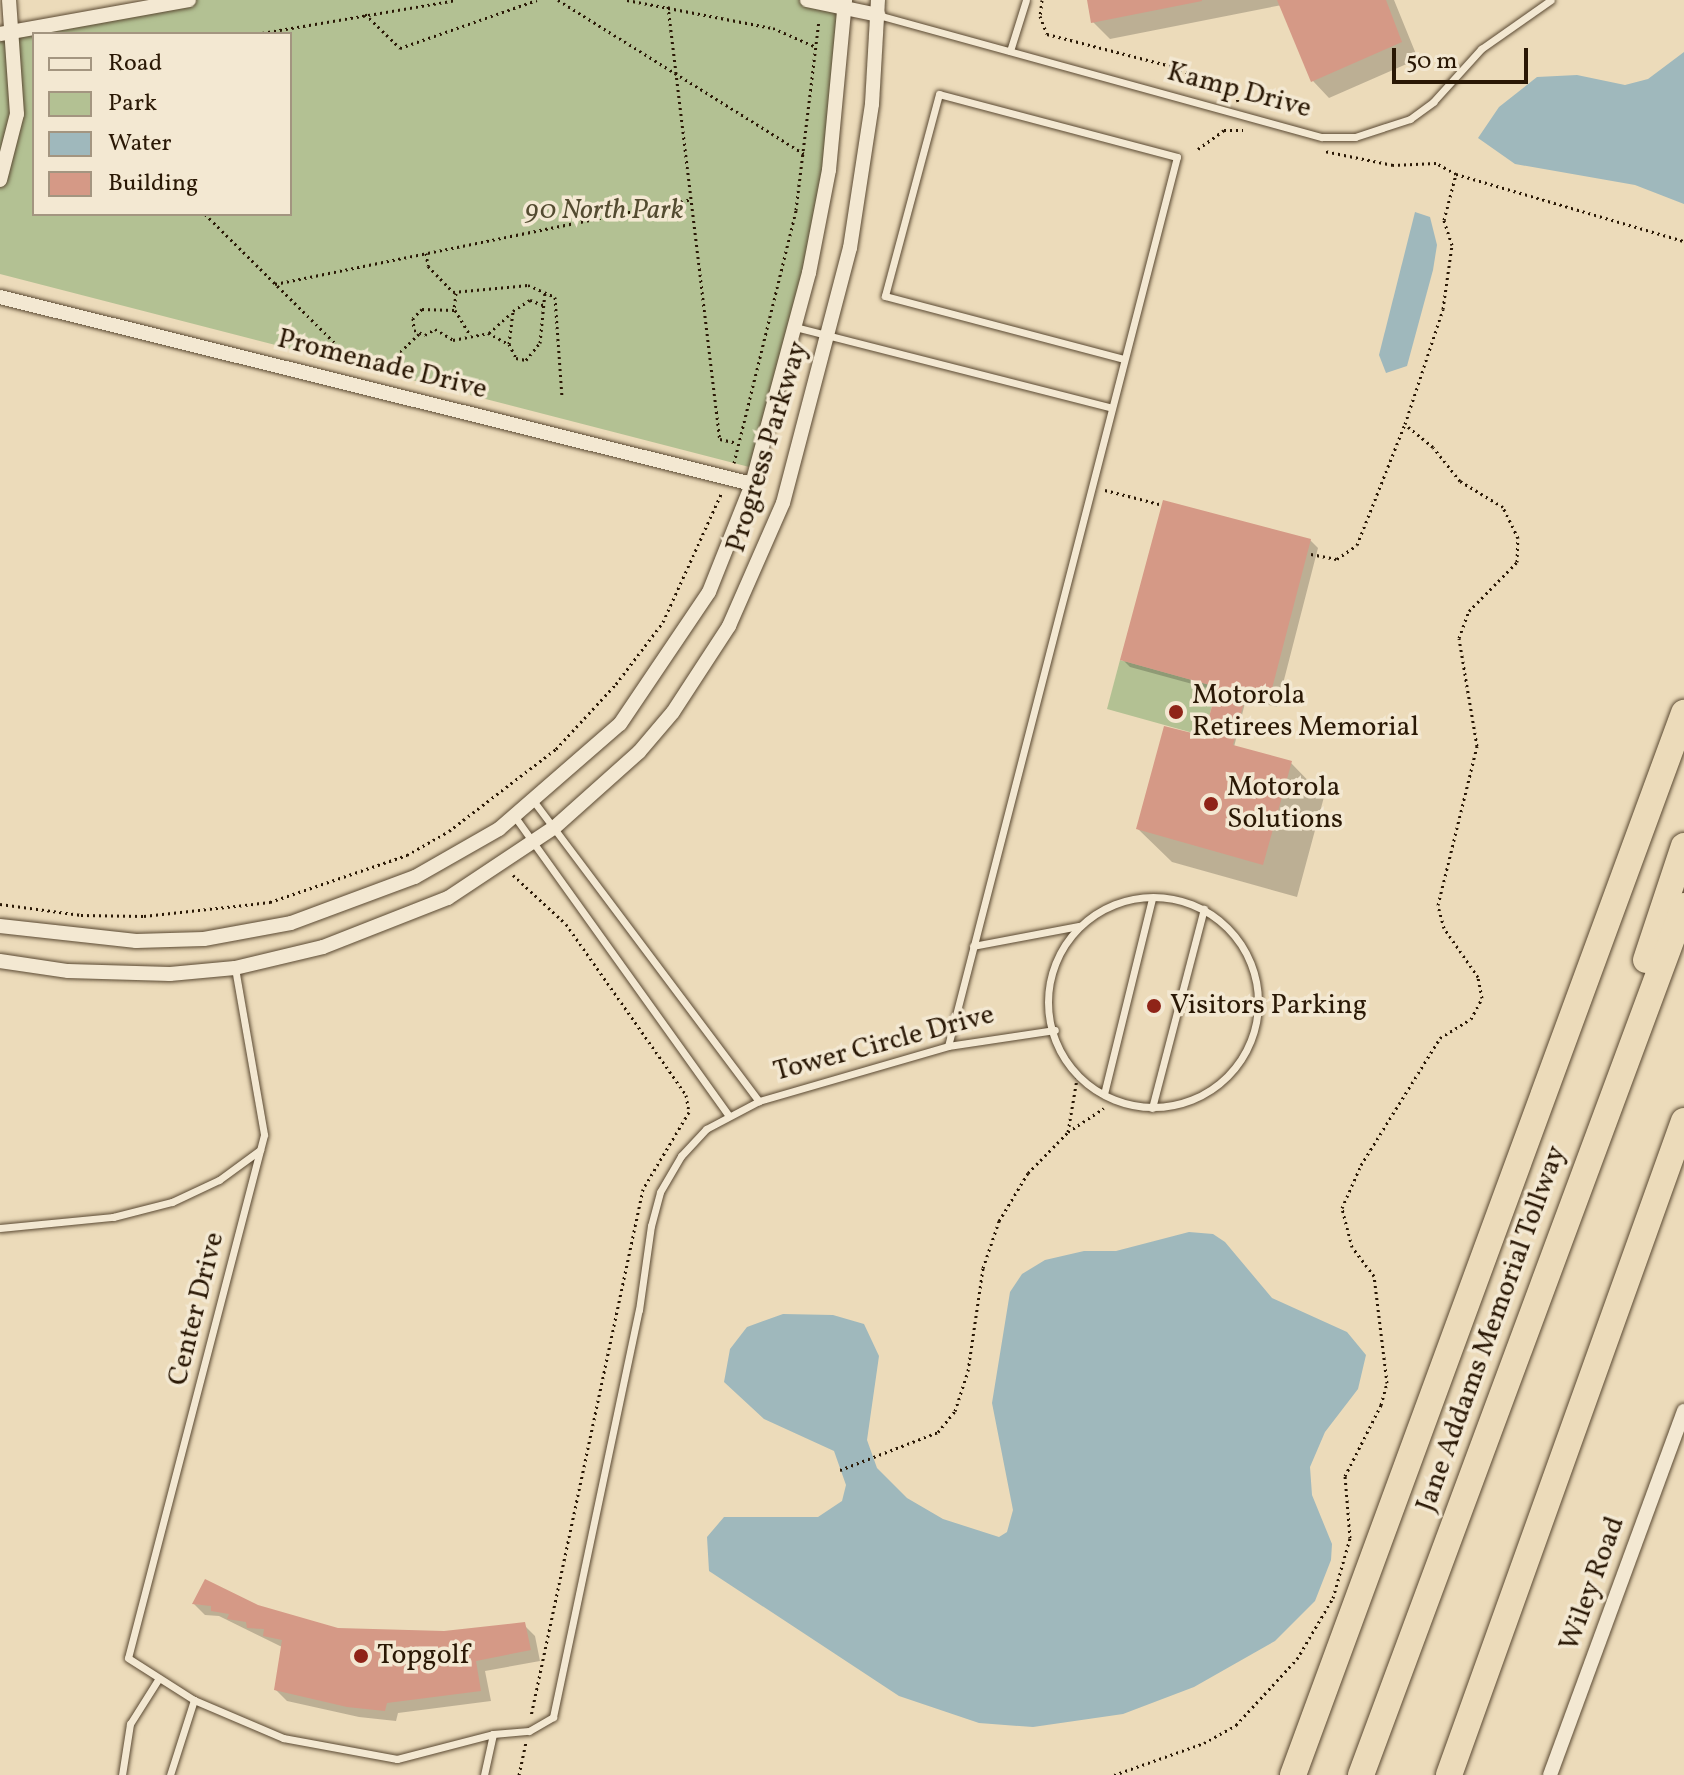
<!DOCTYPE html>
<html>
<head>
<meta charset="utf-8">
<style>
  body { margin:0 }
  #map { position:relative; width:1684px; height:1775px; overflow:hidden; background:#ecdbba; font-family:Vollkorn,serif }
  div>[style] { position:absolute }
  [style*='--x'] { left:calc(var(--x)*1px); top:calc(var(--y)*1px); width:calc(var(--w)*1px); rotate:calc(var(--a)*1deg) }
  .green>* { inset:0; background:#b3c193 }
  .water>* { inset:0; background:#9fb8bc }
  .shadow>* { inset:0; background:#0003 }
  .building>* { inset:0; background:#d59986 }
  .path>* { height:3px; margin-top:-1.5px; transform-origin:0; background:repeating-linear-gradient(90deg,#2a1805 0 2px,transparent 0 6px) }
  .roads { filter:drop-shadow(0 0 2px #5a4932) drop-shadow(0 0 2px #5a4932) }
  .service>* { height:7px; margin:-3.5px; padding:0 3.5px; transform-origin:3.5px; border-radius:3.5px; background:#f3e8d2 }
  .service>.ring { margin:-3.5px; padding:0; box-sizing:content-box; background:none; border:7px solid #f3e8d2; border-radius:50% }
  .minor>* { height:14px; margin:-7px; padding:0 7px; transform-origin:7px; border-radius:7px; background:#f3e8d2 }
  .motorway>* { height:26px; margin:-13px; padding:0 13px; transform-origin:13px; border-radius:13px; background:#ecdbba }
  .dots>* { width:22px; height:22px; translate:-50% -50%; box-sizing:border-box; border:4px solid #f3e8d2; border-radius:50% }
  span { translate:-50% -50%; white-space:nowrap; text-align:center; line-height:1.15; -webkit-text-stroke:7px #f3e8d2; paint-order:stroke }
  .street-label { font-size:28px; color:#2a1805 }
  .park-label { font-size:28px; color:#534b30; font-style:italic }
  .poi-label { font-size:28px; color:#2a1805 }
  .left { translate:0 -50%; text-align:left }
  .legend { position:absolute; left:32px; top:32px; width:260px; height:184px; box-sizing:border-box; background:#f3e8d2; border:2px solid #a39580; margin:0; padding:10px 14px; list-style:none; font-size:24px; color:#2a1805 }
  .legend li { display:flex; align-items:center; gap:16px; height:40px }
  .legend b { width:40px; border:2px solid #a39580 }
  .scale { position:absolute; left:1392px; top:48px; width:136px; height:36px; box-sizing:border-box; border:4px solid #2a1805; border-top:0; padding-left:10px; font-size:24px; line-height:28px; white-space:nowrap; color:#2a1805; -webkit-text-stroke:6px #f3e8d2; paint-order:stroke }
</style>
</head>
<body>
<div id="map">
  <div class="green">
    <div style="clip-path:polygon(evenodd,189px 0,807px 0,845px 8px,829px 170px,757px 469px,0 274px,0 34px,189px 0,34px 34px,290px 34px,290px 214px,34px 214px,34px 34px)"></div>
    <div style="clip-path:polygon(1120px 660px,1217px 687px,1204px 736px,1107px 709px)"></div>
  </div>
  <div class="water">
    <div style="clip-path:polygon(1684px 52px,1684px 204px,1635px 185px,1515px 164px,1478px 138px,1499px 107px,1537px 77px,1577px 75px,1625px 85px,1648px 79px)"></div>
    <div style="clip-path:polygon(1415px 212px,1430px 217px,1437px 245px,1433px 270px,1407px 366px,1386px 373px,1379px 355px)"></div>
    <div style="clip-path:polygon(1189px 1232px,1213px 1234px,1225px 1242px,1272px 1298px,1347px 1332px,1366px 1355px,1358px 1389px,1325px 1432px,1310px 1467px,1312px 1495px,1332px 1544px,1331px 1560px,1315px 1601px,1275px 1641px,1194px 1687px,1123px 1714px,1033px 1727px,979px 1723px,899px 1696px,709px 1571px,707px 1537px,724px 1517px,818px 1517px,842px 1501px,846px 1485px,834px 1451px,764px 1419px,724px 1382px,730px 1349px,747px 1327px,783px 1314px,833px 1315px,864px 1324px,879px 1356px,867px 1440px,877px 1468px,907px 1498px,943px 1519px,999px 1537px,1007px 1532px,1013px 1510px,992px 1403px,1010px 1292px,1022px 1274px,1045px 1260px,1084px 1251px,1116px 1251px)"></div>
  </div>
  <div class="shadow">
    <div style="clip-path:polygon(1089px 0,1394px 0,1418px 59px,1329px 98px,1313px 81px,1282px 5px,1110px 39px,1093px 22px)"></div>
    <div style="clip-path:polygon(1310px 540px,1318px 548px,1277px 707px,1246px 699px,1234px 747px,1291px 763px,1324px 797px,1297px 897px,1172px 862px,1138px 829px,1211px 741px,1218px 691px,1130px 667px,1122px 659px)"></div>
    <div style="clip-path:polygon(194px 1604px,257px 1607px,337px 1630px,444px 1633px,524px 1625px,535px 1636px,540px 1661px,485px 1671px,491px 1701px,398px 1713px,396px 1721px,359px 1717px,287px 1701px,276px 1690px,282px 1647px,219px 1616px,205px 1615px)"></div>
  </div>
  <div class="building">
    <div style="clip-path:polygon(1087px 0,1202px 0,1202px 1px,1091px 23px)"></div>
    <div style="clip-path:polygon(1277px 0,1386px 0,1402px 42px,1311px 82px)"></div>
    <div style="clip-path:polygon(1163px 500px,1311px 539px,1269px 700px,1246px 694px,1233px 745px,1292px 761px,1263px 865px,1136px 829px,1164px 726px,1204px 736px,1217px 687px,1120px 660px)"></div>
    <div style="clip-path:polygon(205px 1579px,258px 1605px,338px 1628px,444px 1631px,525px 1622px,531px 1650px,476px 1661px,481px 1691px,387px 1703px,385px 1711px,347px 1707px,274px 1690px,282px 1640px,263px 1636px,264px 1629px,247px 1628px,246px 1622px,227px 1619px,229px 1614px,211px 1611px,211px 1606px,192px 1604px)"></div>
  </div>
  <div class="path">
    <div style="--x:558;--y:0;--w:290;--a:32"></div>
    <div style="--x:627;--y:0;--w:149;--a:10.9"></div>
    <div style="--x:773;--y:28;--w:47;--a:23.8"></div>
    <div style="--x:1042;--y:0;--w:16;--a:97"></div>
    <div style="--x:1040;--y:16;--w:19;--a:69"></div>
    <div style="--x:1047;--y:34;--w:132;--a:14.5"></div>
    <div style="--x:1175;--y:67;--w:66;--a:24.2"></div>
    <div style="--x:1235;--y:94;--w:8;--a:67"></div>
    <div style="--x:668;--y:6;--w:436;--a:83.2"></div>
    <div style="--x:720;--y:439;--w:18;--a:13"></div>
    <div style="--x:365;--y:14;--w:49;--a:44.2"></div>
    <div style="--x:400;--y:48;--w:145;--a:-19.3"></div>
    <div style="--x:256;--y:34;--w:203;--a:-9.6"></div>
    <div style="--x:1198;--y:149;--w:32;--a:-36"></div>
    <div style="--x:1224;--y:130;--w:19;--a:0"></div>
    <div style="--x:1456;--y:174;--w:238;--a:16.4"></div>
    <div style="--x:205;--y:214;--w:190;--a:44.8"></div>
    <div style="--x:426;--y:253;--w:13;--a:81"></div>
    <div style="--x:428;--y:266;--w:36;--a:46"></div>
    <div style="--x:453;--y:292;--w:75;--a:-5.3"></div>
    <div style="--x:528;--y:285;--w:30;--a:24"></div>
    <div style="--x:555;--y:297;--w:101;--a:86"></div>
    <div style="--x:275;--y:284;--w:425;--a:-11.5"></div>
    <div style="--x:456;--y:293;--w:17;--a:97"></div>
    <div style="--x:454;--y:310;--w:32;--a:-178"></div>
    <div style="--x:422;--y:309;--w:13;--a:135"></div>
    <div style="--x:413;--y:318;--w:12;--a:85"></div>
    <div style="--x:414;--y:330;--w:12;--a:24"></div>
    <div style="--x:425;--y:335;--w:12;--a:-31"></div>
    <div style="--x:435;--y:329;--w:21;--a:31"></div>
    <div style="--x:453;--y:340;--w:36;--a:-11"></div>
    <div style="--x:488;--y:333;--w:24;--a:28"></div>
    <div style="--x:509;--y:344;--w:16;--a:63"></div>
    <div style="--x:516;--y:358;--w:10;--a:11"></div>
    <div style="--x:526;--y:360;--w:22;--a:-51"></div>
    <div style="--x:540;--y:343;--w:51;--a:-84.4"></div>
    <div style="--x:455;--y:310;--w:27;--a:59"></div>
    <div style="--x:489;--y:333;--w:28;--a:-42"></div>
    <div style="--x:509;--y:344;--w:33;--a:-83"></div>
    <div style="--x:513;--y:311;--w:20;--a:-33"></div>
    <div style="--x:530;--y:300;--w:14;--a:21"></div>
    <div style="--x:396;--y:356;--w:32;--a:-44"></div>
    <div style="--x:734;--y:463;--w:260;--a:-76.2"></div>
    <div style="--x:796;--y:210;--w:191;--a:-83.1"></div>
    <div style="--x:1105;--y:490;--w:56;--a:14.5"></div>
    <div style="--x:1311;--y:554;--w:26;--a:11"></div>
    <div style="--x:1337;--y:559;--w:24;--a:-35"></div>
    <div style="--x:1357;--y:545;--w:130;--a:-68.4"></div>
    <div style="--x:513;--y:875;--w:72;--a:42.8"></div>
    <div style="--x:566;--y:924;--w:209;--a:54.9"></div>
    <div style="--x:686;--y:1095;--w:17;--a:80"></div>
    <div style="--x:689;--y:1112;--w:90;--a:120.9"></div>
    <div style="--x:643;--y:1189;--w:539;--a:102"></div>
    <div style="--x:0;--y:904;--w:82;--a:7.7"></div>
    <div style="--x:81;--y:915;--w:63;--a:0.9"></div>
    <div style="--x:144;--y:916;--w:127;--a:-6.3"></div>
    <div style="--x:270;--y:902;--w:145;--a:-18.9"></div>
    <div style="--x:407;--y:855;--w:48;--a:-29.7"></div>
    <div style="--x:449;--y:831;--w:135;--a:-37.5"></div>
    <div style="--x:556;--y:749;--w:88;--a:-47.3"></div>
    <div style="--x:616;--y:684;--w:78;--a:-52.8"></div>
    <div style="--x:663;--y:622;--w:143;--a:-65.6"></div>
    <div style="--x:1068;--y:1132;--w:43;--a:-33.7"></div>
    <div style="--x:840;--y:1470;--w:105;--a:-21.2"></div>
    <div style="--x:938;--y:1432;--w:27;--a:-51"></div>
    <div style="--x:955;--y:1411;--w:42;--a:-72"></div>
    <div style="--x:968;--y:1371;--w:104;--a:-81.7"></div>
    <div style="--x:983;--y:1268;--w:50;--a:-71.2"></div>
    <div style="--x:999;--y:1221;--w:56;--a:-58.9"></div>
    <div style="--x:1028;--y:1173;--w:57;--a:-45.7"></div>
    <div style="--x:1068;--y:1132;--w:60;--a:-80.4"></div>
    <div style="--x:519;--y:1775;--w:33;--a:-78"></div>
    <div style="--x:1114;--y:1775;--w:96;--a:-19.6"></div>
    <div style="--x:1204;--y:1743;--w:37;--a:-29"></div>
    <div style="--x:1236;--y:1725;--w:90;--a:-47.3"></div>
    <div style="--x:1297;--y:1659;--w:71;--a:-59.5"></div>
    <div style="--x:1333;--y:1598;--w:62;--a:-74.2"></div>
    <div style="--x:1350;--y:1538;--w:62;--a:-94.6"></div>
    <div style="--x:1345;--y:1476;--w:80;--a:-63.1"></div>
    <div style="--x:1381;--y:1405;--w:23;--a:-75"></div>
    <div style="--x:1387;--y:1383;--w:108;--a:-96.9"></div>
    <div style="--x:1374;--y:1276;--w:36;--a:-127"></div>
    <div style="--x:1352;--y:1247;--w:40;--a:-104.4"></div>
    <div style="--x:1342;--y:1208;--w:47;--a:-66.2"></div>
    <div style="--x:1361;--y:1165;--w:150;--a:-58.1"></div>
    <div style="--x:1440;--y:1038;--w:36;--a:-32"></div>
    <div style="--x:1471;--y:1019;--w:24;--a:-62"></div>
    <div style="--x:1482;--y:998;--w:21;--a:-101"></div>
    <div style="--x:1478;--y:977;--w:60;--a:-124.8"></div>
    <div style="--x:1444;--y:928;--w:24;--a:-105"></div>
    <div style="--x:1438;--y:905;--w:164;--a:-76.2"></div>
    <div style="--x:1477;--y:746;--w:109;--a:-99.5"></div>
    <div style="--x:1459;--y:638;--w:29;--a:-70"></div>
    <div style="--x:1469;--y:611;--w:69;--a:-45.6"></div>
    <div style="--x:1517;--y:562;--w:24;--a:-88"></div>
    <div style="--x:1518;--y:538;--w:34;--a:-116"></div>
    <div style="--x:1503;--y:507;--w:50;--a:-148.8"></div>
    <div style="--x:1460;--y:481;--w:43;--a:-128.5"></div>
    <div style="--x:1433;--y:447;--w:36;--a:-141"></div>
    <div style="--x:1405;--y:424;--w:121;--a:-71.7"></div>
    <div style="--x:1443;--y:309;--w:65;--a:-82"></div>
    <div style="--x:1452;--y:245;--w:26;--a:-108"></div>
    <div style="--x:1444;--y:220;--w:48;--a:-75.4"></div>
    <div style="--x:1456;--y:174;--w:23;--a:-151"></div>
    <div style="--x:1436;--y:163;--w:43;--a:177.3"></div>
    <div style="--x:1393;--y:165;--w:70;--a:-168.5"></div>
  </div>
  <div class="roads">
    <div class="service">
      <div style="--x:878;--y:15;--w:460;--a:15.4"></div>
      <div style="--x:1322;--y:137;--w:33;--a:0"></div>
      <div style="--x:1355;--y:137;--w:58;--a:-18.1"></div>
      <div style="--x:1410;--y:119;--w:29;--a:-36"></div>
      <div style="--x:1433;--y:102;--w:72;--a:-47.8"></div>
      <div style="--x:1481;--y:49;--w:85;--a:-35"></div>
      <div style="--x:1010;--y:51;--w:53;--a:-72.6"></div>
      <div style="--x:795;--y:327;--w:325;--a:14.3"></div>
      <div style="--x:535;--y:803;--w:373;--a:53.1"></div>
      <div style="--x:515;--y:817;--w:366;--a:54.4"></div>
      <div class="ring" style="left:1048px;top:897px;width:203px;height:203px"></div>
      <div style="--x:973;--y:946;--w:108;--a:-10.7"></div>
      <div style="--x:235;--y:968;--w:169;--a:80.1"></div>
      <div style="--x:264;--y:1135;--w:540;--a:104.58"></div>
      <div style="--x:128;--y:1658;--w:78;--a:32.5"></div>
      <div style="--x:194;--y:1700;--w:97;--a:23.1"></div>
      <div style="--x:283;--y:1738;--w:116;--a:10.4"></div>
      <div style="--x:397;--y:1759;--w:99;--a:-14.6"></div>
      <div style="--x:493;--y:1734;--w:36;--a:-5"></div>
      <div style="--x:529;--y:1731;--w:28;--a:-30"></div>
      <div style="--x:553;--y:1717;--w:416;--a:-78.1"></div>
      <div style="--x:639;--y:1310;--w:85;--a:-81.9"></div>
      <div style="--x:651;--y:1226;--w:35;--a:-75"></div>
      <div style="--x:660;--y:1192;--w:42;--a:-59.7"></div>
      <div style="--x:681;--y:1156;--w:37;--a:-47"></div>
      <div style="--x:706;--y:1129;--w:60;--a:-27.8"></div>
      <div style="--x:759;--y:1101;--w:197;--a:-16.2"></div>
      <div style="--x:948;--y:1046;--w:108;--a:-8.5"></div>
      <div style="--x:948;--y:1046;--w:918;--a:-75.56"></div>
      <div style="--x:1177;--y:157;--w:246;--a:-165.2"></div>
      <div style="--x:939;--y:94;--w:209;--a:105"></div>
      <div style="--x:885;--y:296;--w:246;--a:14.8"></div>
      <div style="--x:1104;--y:1094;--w:202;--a:-76.2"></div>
      <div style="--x:1152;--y:1108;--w:206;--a:-75.4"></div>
      <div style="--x:0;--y:1228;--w:114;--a:-5.6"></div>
      <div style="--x:113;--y:1217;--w:61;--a:-14.3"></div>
      <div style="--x:172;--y:1202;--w:52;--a:-25.1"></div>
      <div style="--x:219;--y:1180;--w:51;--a:-36.2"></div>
      <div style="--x:122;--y:1775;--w:52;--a:-81.1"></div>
      <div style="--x:130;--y:1724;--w:54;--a:-57.8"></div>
      <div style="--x:170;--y:1775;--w:79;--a:-72.3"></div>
      <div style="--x:484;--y:1775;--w:42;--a:-77.6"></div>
    </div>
    <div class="minor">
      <div style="--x:807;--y:0;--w:73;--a:11.9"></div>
      <div style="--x:0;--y:34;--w:192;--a:-10.2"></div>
      <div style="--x:0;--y:180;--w:68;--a:-75.6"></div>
      <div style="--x:17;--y:114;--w:114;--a:-94"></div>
      <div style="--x:0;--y:297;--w:775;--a:13.96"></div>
      <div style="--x:0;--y:926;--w:137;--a:6.3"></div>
      <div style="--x:136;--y:941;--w:68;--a:-1.7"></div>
      <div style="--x:204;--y:939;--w:88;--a:-10.4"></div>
      <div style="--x:291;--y:923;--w:132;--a:-20.4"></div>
      <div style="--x:415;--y:877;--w:97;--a:-29.7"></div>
      <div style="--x:499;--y:829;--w:160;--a:-41"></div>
      <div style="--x:620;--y:724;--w:159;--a:-56"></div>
      <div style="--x:709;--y:592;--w:116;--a:-68.3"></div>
      <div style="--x:752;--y:484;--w:219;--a:-74.9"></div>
      <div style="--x:809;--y:273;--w:105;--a:-79"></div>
      <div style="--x:829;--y:170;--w:171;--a:-84.6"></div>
      <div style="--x:0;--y:961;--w:69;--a:8.4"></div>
      <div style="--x:68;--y:971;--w:102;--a:1.7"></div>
      <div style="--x:170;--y:974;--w:65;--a:-5.3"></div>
      <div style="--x:235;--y:968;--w:90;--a:-13.4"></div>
      <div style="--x:323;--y:947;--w:134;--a:-21.4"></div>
      <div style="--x:448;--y:898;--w:128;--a:-33.6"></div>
      <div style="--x:555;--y:827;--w:113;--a:-41.8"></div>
      <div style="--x:639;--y:752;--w:52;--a:-49.6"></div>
      <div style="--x:673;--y:712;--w:103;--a:-56.9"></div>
      <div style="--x:729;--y:626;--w:134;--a:-66.3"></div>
      <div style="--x:783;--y:503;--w:264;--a:-75.3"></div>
      <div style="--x:850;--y:248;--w:146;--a:-81.3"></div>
      <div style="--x:872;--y:104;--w:104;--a:-86.7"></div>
      <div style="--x:1550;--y:1775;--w:388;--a:-69.8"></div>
    </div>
    <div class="motorway">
      <div style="--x:1646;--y:960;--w:120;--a:-71.6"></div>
      <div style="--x:1293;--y:1775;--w:1132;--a:-69.79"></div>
      <div style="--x:1361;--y:1775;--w:927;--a:-69.61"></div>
      <div style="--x:1449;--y:1775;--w:695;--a:-70.24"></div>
    </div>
  </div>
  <div class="dots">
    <div style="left:1176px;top:712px;background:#8f2418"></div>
    <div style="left:1211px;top:804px;background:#8f2418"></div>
    <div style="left:1154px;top:1006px;background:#8f2418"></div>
    <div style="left:361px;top:1656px;background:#8f2418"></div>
  </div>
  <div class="street-label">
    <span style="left:1239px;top:91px;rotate:15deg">Kamp Drive</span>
    <span style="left:382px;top:365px;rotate:14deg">Promenade Drive</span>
    <span style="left:768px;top:447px;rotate:-73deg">Progress Parkway</span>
    <span style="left:884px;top:1044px;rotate:-15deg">Tower Circle Drive</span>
    <span style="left:197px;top:1309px;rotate:-76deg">Center Drive</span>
    <span style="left:1492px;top:1329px;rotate:-70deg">Jane Addams Memorial Tollway</span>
    <span style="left:1593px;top:1584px;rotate:-70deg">Wiley Road</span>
  </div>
  <div class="park-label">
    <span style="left:604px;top:211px">90 North Park</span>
  </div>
  <div class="poi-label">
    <span class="left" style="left:1192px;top:712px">Motorola<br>Retirees Memorial</span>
    <span class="left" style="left:1227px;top:804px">Motorola<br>Solutions</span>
    <span class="left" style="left:1170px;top:1006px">Visitors Parking</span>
    <span class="left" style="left:377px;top:1656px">Topgolf</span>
  </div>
  <ul class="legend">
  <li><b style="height:10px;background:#f3e8d2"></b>Road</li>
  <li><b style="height:22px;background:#b3c193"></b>Park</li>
  <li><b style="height:22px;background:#9fb8bc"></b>Water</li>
  <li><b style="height:22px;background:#d59986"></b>Building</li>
  </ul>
  <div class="scale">50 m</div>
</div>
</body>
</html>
